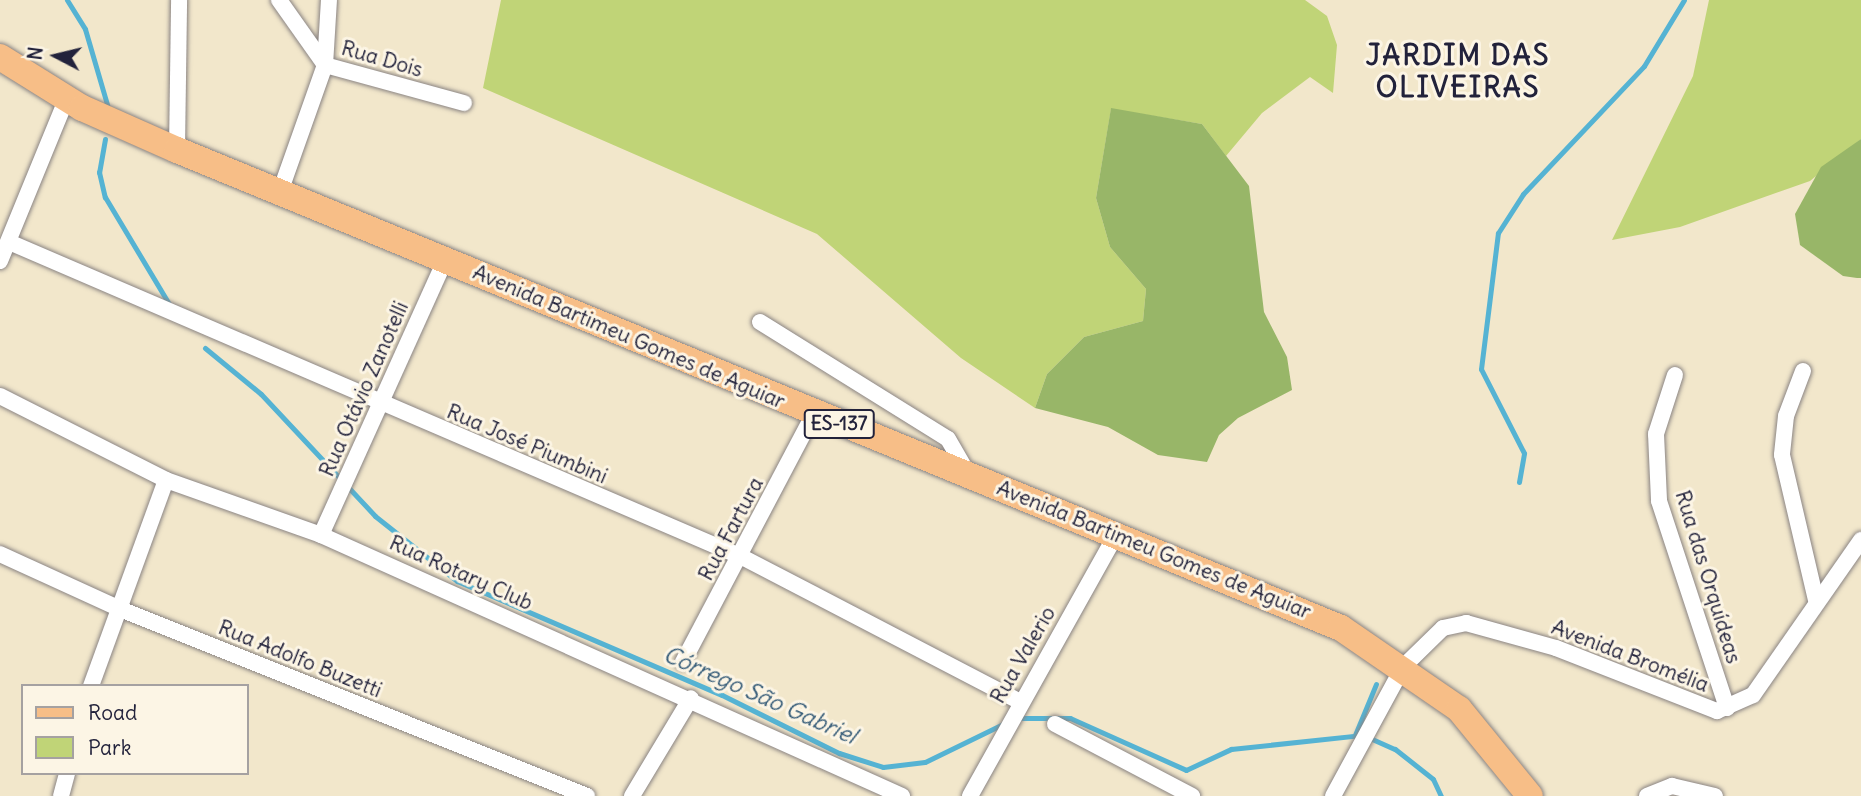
<!DOCTYPE html>
<html>
<head>
<meta charset="utf-8">
<style>
  body { margin:0 }
  #map { position:relative; width:1861px; height:796px; overflow:hidden; background:#f2e7cb; font-family:Delius,sans-serif }
  div>[style] { position:absolute }
  [style*='--x'] { left:calc(var(--x)*1px); top:calc(var(--y)*1px); width:calc(var(--w)*1px); rotate:calc(var(--a)*1deg) }
  .green>* { inset:0; background:#c0d477 }
  .forest>* { inset:0; background:#98b668 }
  .stream>* { height:5px; margin:-2.5px; padding:0 2.5px; transform-origin:2.5px; border-radius:2.5px; background:#55b3d3 }
  .roads { filter:drop-shadow(0 0 2px #8a8483) drop-shadow(0 0 2px #8a8483) }
  .street>* { height:16px; margin:-8px; padding:0 8px; transform-origin:8px; border-radius:8px; background:#fff }
  .primary>* { height:26px; margin:-13px; padding:0 13px; transform-origin:13px; border-radius:13px; background:#f7be87 }
  span { translate:-50% -50%; white-space:nowrap; text-align:center; line-height:1.15; -webkit-text-stroke:6px #fcf5e5; paint-order:stroke }
  .shield-label span { padding:2px 5px; background:#fcf5e5; border:2px solid; border-radius:5px; -webkit-text-stroke-width:0 }
  .shield-label { font-size:19px; color:#22223b; font-weight:700 }
  .street-label { font-size:21px; color:#22223b }
  .water-label { font-size:23px; color:#365c78; font-style:italic }
  .district-label { font-size:28px; color:#22223b; font-weight:700; letter-spacing:2px }
  .legend { position:absolute; left:21px; top:684px; width:228px; height:91px; box-sizing:border-box; background:#fcf5e5; border:2px solid #a5a1a1; margin:0; padding:9px 12px; list-style:none; font-size:21px; color:#22223b }
  .legend li { display:flex; align-items:center; gap:14px; height:35px }
  .legend b { width:35px; border:2px solid #a5a1a1 }
  .north { position:absolute; left:21px; top:21px; width:70px; height:70px; -webkit-text-stroke:5px #fcf5e5; paint-order:stroke; rotate:277deg; font-size:19px; font-weight:700; line-height:28px; text-align:center; color:#22223b }
  .north::after { content:''; display:block; margin:auto; width:24px; height:32px; background:#22223b; clip-path:polygon(50% 0,100% 100%,50% 72%,0 100%) }
</style>
</head>
<body>
<div id="map">
  <div class="green">
    <div style="clip-path:polygon(501px 0,1305px 0,1327px 16px,1337px 45px,1333px 93px,1310px 77px,1262px 113px,1226px 156px,1202px 124px,1111px 109px,1096px 198px,1110px 247px,1146px 289px,1143px 321px,1084px 337px,1047px 374px,1035px 408px,961px 358px,817px 234px,483px 88px)"></div>
    <div style="clip-path:polygon(1709px 0,1861px 0,1861px 139px,1810px 181px,1680px 227px,1612px 240px,1693px 76px)"></div>
  </div>
  <div class="forest">
    <div style="clip-path:polygon(1111px 108px,1202px 124px,1249px 186px,1264px 312px,1287px 357px,1292px 390px,1238px 418px,1219px 435px,1207px 462px,1158px 455px,1108px 427px,1035px 408px,1047px 374px,1084px 337px,1143px 321px,1146px 289px,1110px 247px,1096px 198px)"></div>
    <div style="clip-path:polygon(1861px 139px,1861px 278px,1857px 278px,1843px 276px,1800px 245px,1795px 214px,1821px 167px)"></div>
  </div>
  <div class="stream">
    <div style="--x:67;--y:0;--w:34;--a:58"></div>
    <div style="--x:85;--y:29;--w:85;--a:73.7"></div>
    <div style="--x:105;--y:139;--w:34;--a:100"></div>
    <div style="--x:99;--y:172;--w:26;--a:77"></div>
    <div style="--x:105;--y:197;--w:125;--a:59.1"></div>
    <div style="--x:205;--y:348;--w:72;--a:39.4"></div>
    <div style="--x:261;--y:394;--w:167;--a:46.9"></div>
    <div style="--x:375;--y:516;--w:105;--a:38.4"></div>
    <div style="--x:457;--y:581;--w:288;--a:23.3"></div>
    <div style="--x:722;--y:695;--w:131;--a:26.4"></div>
    <div style="--x:839;--y:753;--w:46;--a:17.7"></div>
    <div style="--x:883;--y:767;--w:42;--a:-6.8"></div>
    <div style="--x:925;--y:762;--w:89;--a:-26"></div>
    <div style="--x:1519;--y:482;--w:29;--a:-80"></div>
    <div style="--x:1524;--y:453;--w:94;--a:-117.1"></div>
    <div style="--x:1481;--y:369;--w:137;--a:-82.9"></div>
    <div style="--x:1498;--y:233;--w:46;--a:-57.3"></div>
    <div style="--x:1523;--y:194;--w:176;--a:-46.6"></div>
    <div style="--x:1644;--y:66;--w:77;--a:-58.8"></div>
    <div style="--x:1017;--y:718;--w:53;--a:0"></div>
    <div style="--x:1070;--y:718;--w:127;--a:24.1"></div>
    <div style="--x:1186;--y:770;--w:50;--a:-25"></div>
    <div style="--x:1231;--y:749;--w:133;--a:-6.1"></div>
    <div style="--x:1363;--y:735;--w:35;--a:24"></div>
    <div style="--x:1395;--y:749;--w:48;--a:38.3"></div>
    <div style="--x:1433;--y:779;--w:19;--a:65"></div>
    <div style="--x:1355;--y:735;--w:55;--a:-67.6"></div>
  </div>
  <div class="roads">
    <div class="street">
      <div style="--x:279;--y:0;--w:80;--a:54.7"></div>
      <div style="--x:325;--y:65;--w:144;--a:15.3"></div>
      <div style="--x:177;--y:150;--w:150;--a:-89.2"></div>
      <div style="--x:280;--y:192;--w:135;--a:-70.5"></div>
      <div style="--x:325;--y:65;--w:65;--a:-86.5"></div>
      <div style="--x:9;--y:242;--w:798;--a:23.26"></div>
      <div style="--x:742;--y:557;--w:314;--a:27.5"></div>
      <div style="--x:0;--y:261;--w:174;--a:-67.7"></div>
      <div style="--x:760;--y:322;--w:221;--a:31.9"></div>
      <div style="--x:948;--y:439;--w:39;--a:60"></div>
      <div style="--x:1803;--y:371;--w:48;--a:110.7"></div>
      <div style="--x:1786;--y:416;--w:39;--a:96"></div>
      <div style="--x:1782;--y:455;--w:149;--a:76.8"></div>
      <div style="--x:1675;--y:375;--w:62;--a:107.9"></div>
      <div style="--x:1656;--y:434;--w:67;--a:87.4"></div>
      <div style="--x:1659;--y:501;--w:218;--a:71.8"></div>
      <div style="--x:0;--y:396;--w:186;--a:26.8"></div>
      <div style="--x:166;--y:480;--w:164;--a:19.5"></div>
      <div style="--x:321;--y:535;--w:637;--a:24.19"></div>
      <div style="--x:321;--y:535;--w:302;--a:-65.7"></div>
      <div style="--x:0;--y:554;--w:132;--a:24.6"></div>
      <div style="--x:120;--y:609;--w:503;--a:21.82"></div>
      <div style="--x:683;--y:662;--w:280;--a:-62.2"></div>
      <div style="--x:91;--y:686;--w:219;--a:-70"></div>
      <div style="--x:1055;--y:724;--w:155;--a:27.7"></div>
      <div style="--x:61;--y:796;--w:24;--a:-75"></div>
      <div style="--x:632;--y:796;--w:114;--a:-59"></div>
      <div style="--x:970;--y:796;--w:299;--a:-60.8"></div>
      <div style="--x:1333;--y:796;--w:147;--a:-61.5"></div>
      <div style="--x:1403;--y:667;--w:56;--a:-44.3"></div>
      <div style="--x:1443;--y:628;--w:24;--a:-12"></div>
      <div style="--x:1466;--y:623;--w:93;--a:15.5"></div>
      <div style="--x:1556;--y:648;--w:173;--a:21.4"></div>
      <div style="--x:1717;--y:711;--w:39;--a:-24"></div>
      <div style="--x:1753;--y:695;--w:189;--a:-55.1"></div>
      <div style="--x:1647;--y:796;--w:27;--a:-22"></div>
      <div style="--x:1672;--y:786;--w:44;--a:13.1"></div>
    </div>
    <div class="primary">
      <div style="--x:0;--y:57;--w:97;--a:31.9"></div>
      <div style="--x:82;--y:108;--w:104;--a:23.9"></div>
      <div style="--x:177;--y:150;--w:1258;--a:22.33"></div>
      <div style="--x:1341;--y:628;--w:143;--a:34.5"></div>
      <div style="--x:1459;--y:709;--w:112;--a:50.8"></div>
    </div>
  </div>
  <div class="shield-label">
    <span style="left:839px;top:424px">ES-137</span>
  </div>
  <div class="street-label">
    <span style="left:382px;top:59px;rotate:16deg">Rua Dois</span>
    <span style="left:629px;top:337px;rotate:23deg">Avenida Bartimeu Gomes de Aguiar</span>
    <span style="left:364px;top:389px;rotate:-66deg">Rua Otávio Zanotelli</span>
    <span style="left:527px;top:444px;rotate:23deg">Rua José Piumbini</span>
    <span style="left:731px;top:529px;rotate:-62deg">Rua Fartura</span>
    <span style="left:1154px;top:550px;rotate:22deg">Avenida Bartimeu Gomes de Aguiar</span>
    <span style="left:461px;top:573px;rotate:24deg">Rua Rotary Club</span>
    <span style="left:1708px;top:577px;rotate:73deg">Rua das Orquídeas</span>
    <span style="left:1023px;top:655px;rotate:-60deg">Rua Valerio</span>
    <span style="left:1630px;top:656px;rotate:21deg">Avenida Bromélia</span>
    <span style="left:300px;top:659px;rotate:22deg">Rua Adolfo Buzetti</span>
  </div>
  <div class="water-label">
    <span style="left:760px;top:695px;rotate:24deg">Córrego São Gabriel</span>
  </div>
  <div class="district-label">
    <span style="left:1458px;top:71px">JARDIM DAS<br>OLIVEIRAS</span>
  </div>
  <ul class="legend">
  <li><b style="height:9px;background:#f7be87"></b>Road</li>
  <li><b style="height:19px;background:#c0d477"></b>Park</li>
  </ul>
  <div class="north">N</div>
</div>
</body>
</html>
